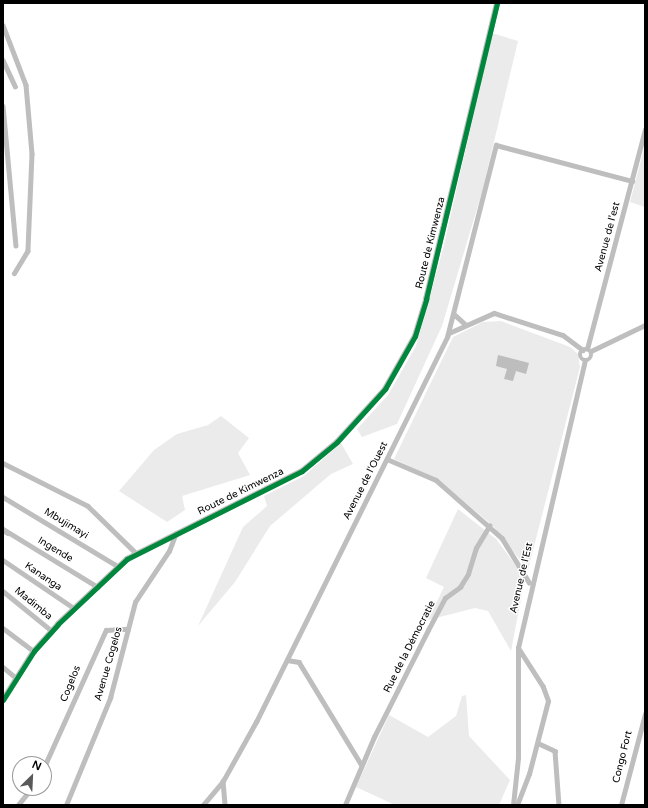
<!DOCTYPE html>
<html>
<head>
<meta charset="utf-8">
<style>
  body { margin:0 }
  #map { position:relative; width:648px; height:808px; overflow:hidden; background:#fff; font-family:"Varela Round",sans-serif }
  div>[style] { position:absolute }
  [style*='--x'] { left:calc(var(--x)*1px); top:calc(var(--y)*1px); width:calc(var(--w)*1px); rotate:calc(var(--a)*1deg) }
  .green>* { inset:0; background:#ebebeb }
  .water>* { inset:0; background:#bdbdbd }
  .stream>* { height:1.5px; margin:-0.75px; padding:0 0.75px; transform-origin:0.75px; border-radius:0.75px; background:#bdbdbd }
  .minor>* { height:4.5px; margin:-2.25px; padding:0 2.25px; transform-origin:2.25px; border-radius:2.25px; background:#bebebe }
  .minor>.ring { margin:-2.25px; padding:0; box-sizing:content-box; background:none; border:4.5px solid #bebebe; border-radius:50% }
  .tertiary>* { height:6px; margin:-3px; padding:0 3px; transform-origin:3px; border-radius:3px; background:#bebebe }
  .cycleway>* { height:5px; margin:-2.5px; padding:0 2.5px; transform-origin:2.5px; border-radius:2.5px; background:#00873e }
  span { translate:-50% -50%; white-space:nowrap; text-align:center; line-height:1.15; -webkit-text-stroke:3px #fff; paint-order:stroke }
  .street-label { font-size:10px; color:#000 }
  .frame { position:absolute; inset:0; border:4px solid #000; pointer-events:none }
  .north { position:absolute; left:12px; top:756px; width:40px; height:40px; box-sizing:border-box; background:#fff; border:1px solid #999; border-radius:50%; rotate:24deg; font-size:11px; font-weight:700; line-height:16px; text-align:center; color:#000 }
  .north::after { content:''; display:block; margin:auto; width:14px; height:18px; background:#595959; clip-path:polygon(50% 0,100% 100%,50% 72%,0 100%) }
</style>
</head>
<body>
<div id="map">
  <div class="green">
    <div style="clip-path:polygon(492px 33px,518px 41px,482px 192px,442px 326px,397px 424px,362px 437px,357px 429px,388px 395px,416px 346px,443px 249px)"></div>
    <div style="clip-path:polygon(645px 145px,645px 207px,630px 202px)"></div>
    <div style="clip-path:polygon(501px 321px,570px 347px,578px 354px,580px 367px,528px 570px,494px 527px,439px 480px,394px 459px,453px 337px,483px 322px)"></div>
    <div style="clip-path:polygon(221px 416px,249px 438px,238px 453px,250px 475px,182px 496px,185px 510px,167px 522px,119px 491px,154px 450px,177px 434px,208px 425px)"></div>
    <div style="clip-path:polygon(341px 443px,353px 464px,331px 474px,270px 526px,235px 582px,198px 626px,243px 527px,267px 506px,264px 496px,304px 476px)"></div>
    <div style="clip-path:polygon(458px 509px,496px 539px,525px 578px,511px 651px,488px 611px,475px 608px,428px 620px,444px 587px,426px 578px)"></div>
    <div style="clip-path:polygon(466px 695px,469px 736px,510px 780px,499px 805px,395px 805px,356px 787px,389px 715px,428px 737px,456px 716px,462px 696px)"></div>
  </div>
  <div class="water">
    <div style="clip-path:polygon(498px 355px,529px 363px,526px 374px,516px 371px,513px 381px,504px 379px,507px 369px,496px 366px)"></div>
  </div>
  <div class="stream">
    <div style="--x:3;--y:532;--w:6;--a:31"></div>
  </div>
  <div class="minor">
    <div style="--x:3;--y:25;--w:64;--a:69"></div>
    <div style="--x:26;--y:85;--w:69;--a:85"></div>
    <div style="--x:32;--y:154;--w:97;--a:92.4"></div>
    <div style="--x:28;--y:251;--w:26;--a:121"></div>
    <div style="--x:3;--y:60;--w:29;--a:65"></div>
    <div style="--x:3;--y:106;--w:140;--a:84.7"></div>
    <div style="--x:454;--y:314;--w:15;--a:42"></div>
    <div style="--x:449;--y:333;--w:49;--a:-24"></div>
    <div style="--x:494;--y:313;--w:72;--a:17.7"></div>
    <div style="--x:563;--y:335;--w:25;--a:37"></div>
    <div style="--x:587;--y:349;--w:227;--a:-75.2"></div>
    <div class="ring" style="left:580px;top:349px;width:7.5px;height:7.5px"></div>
    <div style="--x:591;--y:351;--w:60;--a:-25.7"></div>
    <div style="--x:387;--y:459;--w:53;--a:23.2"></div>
    <div style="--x:436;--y:480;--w:88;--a:41.3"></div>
    <div style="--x:502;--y:538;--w:52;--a:58.5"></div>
    <div style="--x:3;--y:463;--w:95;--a:26.8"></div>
    <div style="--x:88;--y:506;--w:67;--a:44.4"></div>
    <div style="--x:3;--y:497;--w:135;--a:31.1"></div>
    <div style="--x:3;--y:529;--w:111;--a:31.4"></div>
    <div style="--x:3;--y:560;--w:86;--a:34.1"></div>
    <div style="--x:3;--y:591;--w:63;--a:39.2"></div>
    <div style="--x:3;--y:628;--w:39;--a:37"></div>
    <div style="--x:287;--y:660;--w:12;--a:9"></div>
    <div style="--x:299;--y:662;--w:119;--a:58.7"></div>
    <div style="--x:3;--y:667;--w:17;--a:40"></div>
    <div style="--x:538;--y:743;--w:19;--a:25"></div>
    <div style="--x:555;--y:751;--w:54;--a:85.8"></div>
    <div style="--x:44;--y:767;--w:150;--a:-65.7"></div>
    <div style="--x:106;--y:630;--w:22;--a:-3"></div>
    <div style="--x:223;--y:781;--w:24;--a:85"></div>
    <div style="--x:18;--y:805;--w:22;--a:-51"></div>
    <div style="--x:66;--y:805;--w:116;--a:-67.6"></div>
    <div style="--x:110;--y:698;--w:99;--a:-75.4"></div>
    <div style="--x:135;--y:602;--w:61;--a:-56.3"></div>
    <div style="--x:169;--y:551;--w:19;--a:-69"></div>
    <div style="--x:203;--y:805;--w:31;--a:-50"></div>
    <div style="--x:223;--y:781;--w:68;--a:-60.8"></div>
    <div style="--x:256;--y:722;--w:430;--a:-63.6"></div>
    <div style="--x:447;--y:337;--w:198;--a:-75.7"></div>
    <div style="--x:496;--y:145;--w:141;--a:14.8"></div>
    <div style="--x:345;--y:805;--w:74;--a:-66.9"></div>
    <div style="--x:374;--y:737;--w:120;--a:-63.2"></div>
    <div style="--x:428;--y:630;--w:36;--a:-62"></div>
    <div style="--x:445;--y:598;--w:19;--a:-36"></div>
    <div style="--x:460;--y:587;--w:15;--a:-58"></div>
    <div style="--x:468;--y:574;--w:27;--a:-73"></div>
    <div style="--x:476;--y:548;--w:26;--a:-59"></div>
    <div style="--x:513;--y:805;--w:47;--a:-83.9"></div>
    <div style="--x:518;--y:758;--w:110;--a:-90"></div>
    <div style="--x:518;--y:648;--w:295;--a:-76.9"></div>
    <div style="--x:517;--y:805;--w:33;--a:-69"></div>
    <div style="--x:529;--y:774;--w:75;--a:-75.4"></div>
    <div style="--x:548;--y:701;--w:15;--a:-110"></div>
    <div style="--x:543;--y:687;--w:46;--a:-122.7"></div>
    <div style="--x:621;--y:805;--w:94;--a:-75.2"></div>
  </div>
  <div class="tertiary">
    <div style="--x:3;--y:700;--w:58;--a:-57.7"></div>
    <div style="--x:34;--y:651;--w:36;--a:-48"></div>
    <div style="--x:58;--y:624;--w:95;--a:-43.3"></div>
    <div style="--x:127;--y:559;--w:196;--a:-26.7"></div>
    <div style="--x:302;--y:471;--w:45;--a:-39.6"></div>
    <div style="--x:337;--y:442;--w:72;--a:-47.8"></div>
    <div style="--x:385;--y:389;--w:61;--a:-60.5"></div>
    <div style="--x:415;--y:336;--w:39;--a:-73"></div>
    <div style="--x:426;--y:299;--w:304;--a:-76.5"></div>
  </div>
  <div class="cycleway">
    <div style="--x:3;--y:700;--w:58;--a:-57.7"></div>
    <div style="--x:34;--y:651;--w:36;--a:-48"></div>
    <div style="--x:58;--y:624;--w:95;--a:-43.3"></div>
    <div style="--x:127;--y:559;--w:196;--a:-26.7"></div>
    <div style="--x:302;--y:471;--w:45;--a:-39.6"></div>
    <div style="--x:337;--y:442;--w:72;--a:-47.8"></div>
    <div style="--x:385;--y:389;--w:61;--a:-60.5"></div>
    <div style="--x:415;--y:336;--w:39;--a:-73"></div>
    <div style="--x:426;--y:299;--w:304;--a:-76.5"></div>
  </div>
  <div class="street-label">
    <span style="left:608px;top:237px;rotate:-75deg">Avenue de l'est</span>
    <span style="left:431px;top:243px;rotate:-76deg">Route de Kimwenza</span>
    <span style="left:366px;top:481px;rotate:-63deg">Avenue de l'Ouest</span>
    <span style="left:241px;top:492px;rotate:-26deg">Route de Kimwenza</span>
    <span style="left:66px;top:524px;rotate:31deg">Mbujimayi</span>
    <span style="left:55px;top:550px;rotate:31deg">Ingende</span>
    <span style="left:43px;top:577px;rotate:34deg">Kananga</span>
    <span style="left:522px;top:578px;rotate:-77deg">Avenue de l'Est</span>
    <span style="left:33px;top:604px;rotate:39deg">Madimba</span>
    <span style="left:410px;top:647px;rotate:-63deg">Rue de la Démocratie</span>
    <span style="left:109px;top:664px;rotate:-74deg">Avenue Cogelos</span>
    <span style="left:71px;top:684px;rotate:-68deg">Cogelos</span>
    <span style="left:623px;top:757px;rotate:-76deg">Congo Fort</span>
  </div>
  <div class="frame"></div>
  <div class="north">N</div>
</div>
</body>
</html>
